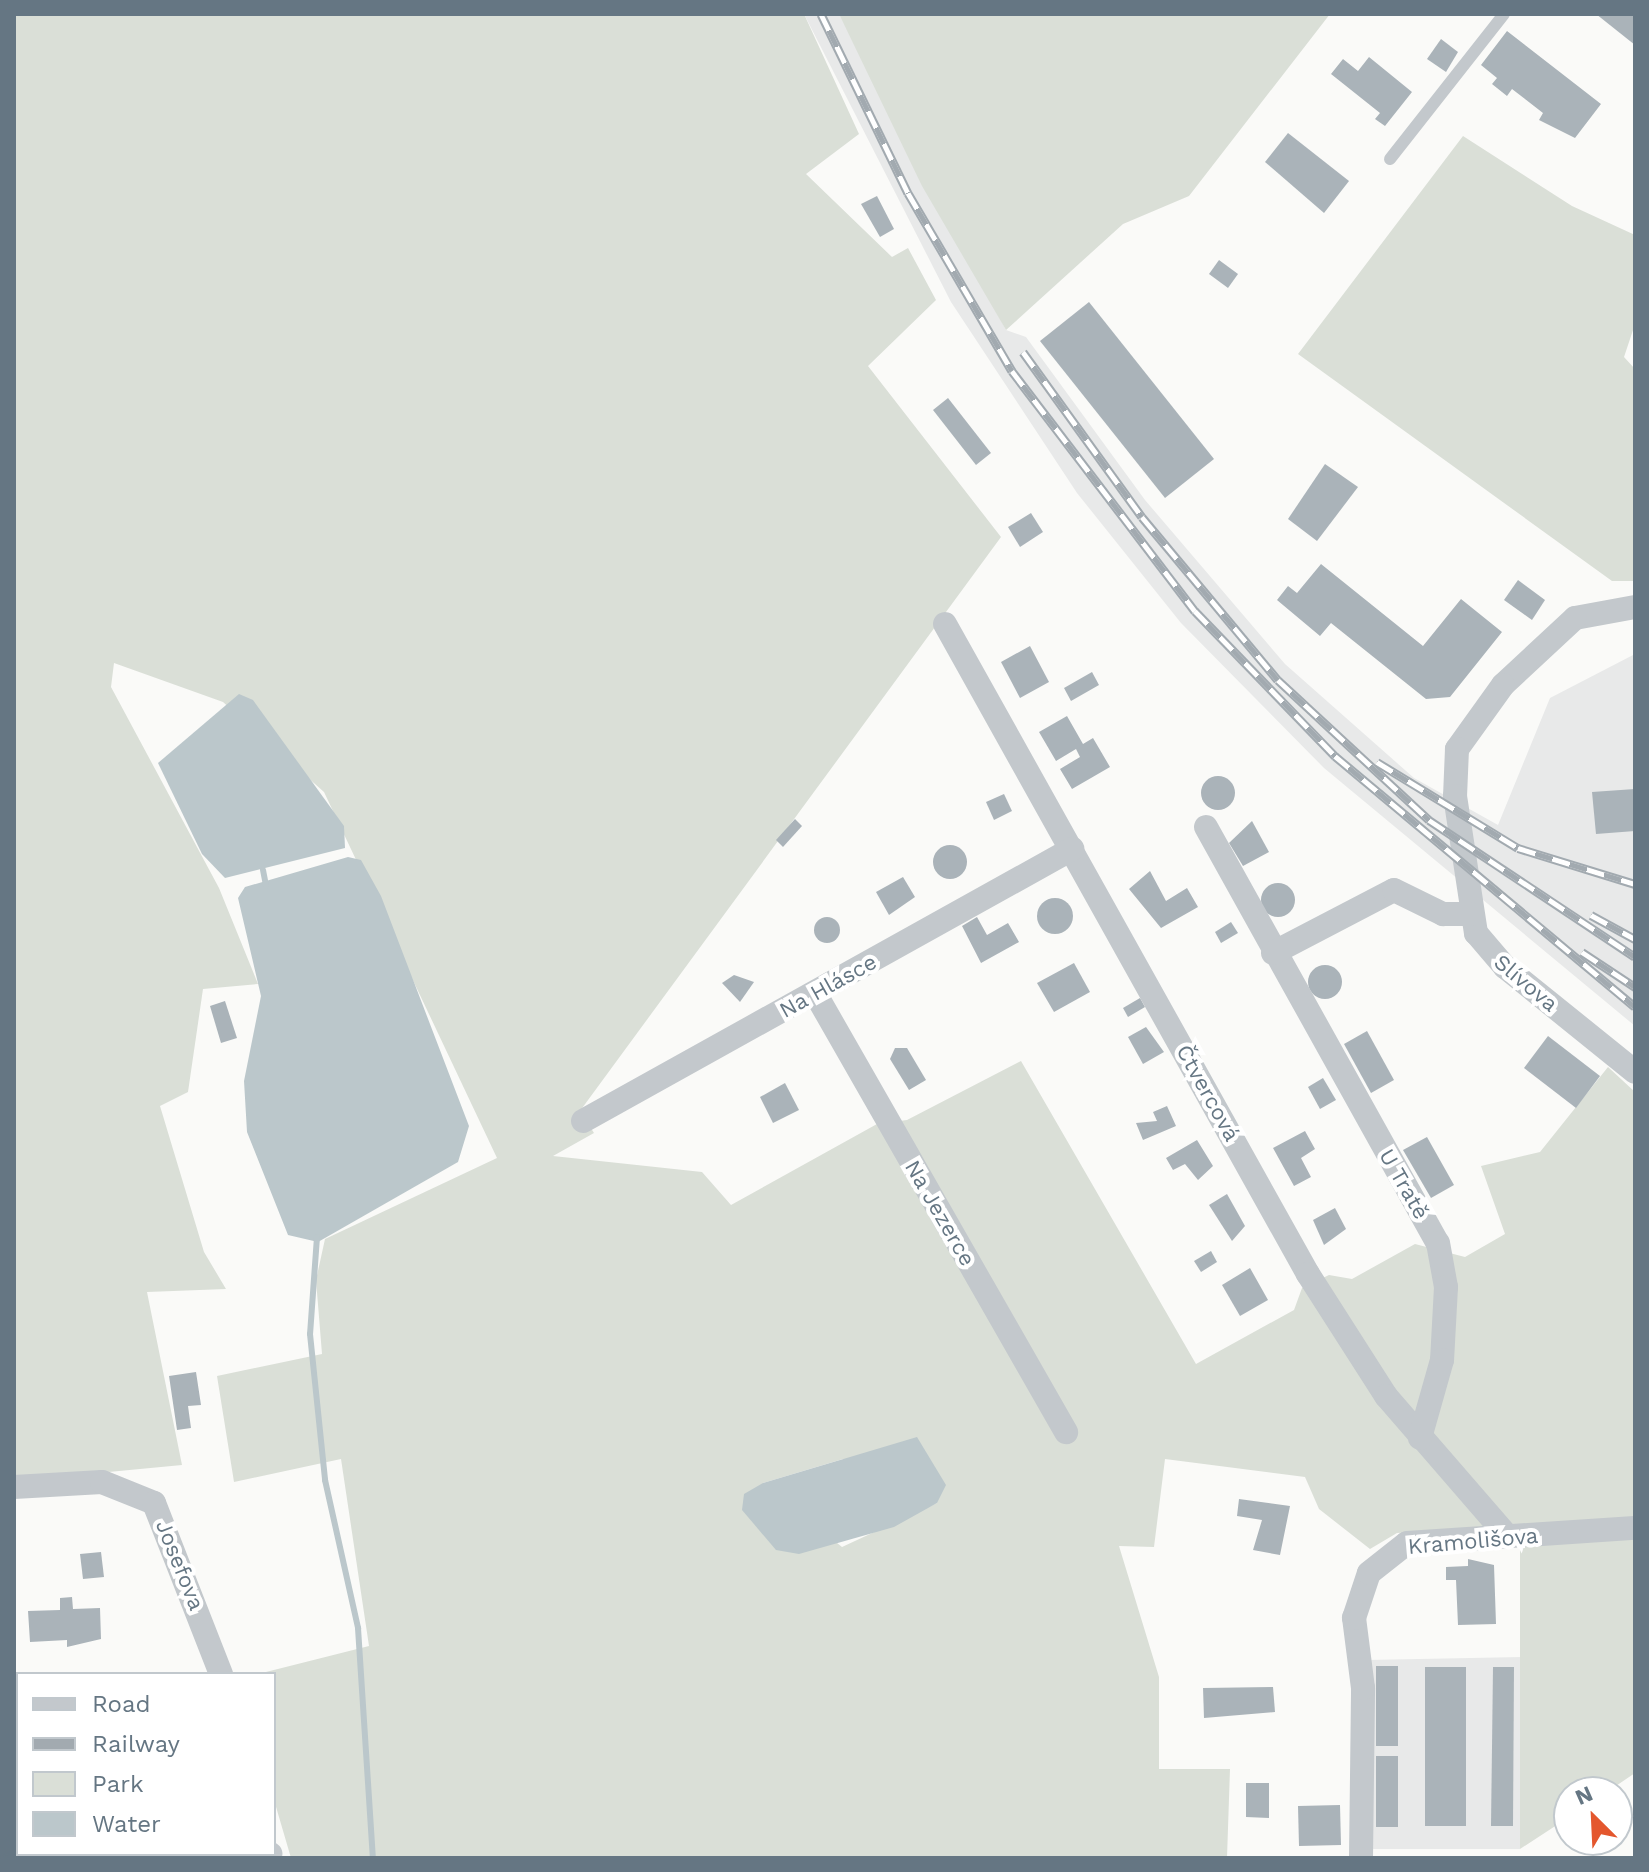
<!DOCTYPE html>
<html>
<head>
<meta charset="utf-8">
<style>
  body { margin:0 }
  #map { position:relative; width:1649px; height:1872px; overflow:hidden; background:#fafaf8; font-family:"Work Sans",sans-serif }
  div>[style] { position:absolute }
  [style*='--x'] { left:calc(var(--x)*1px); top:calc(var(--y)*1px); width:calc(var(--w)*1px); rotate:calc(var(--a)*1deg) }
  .built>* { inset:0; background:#e8e9e9 }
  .green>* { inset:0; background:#dadfd7 }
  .water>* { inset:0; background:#bbc7cb }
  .stream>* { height:6px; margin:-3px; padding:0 3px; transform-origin:3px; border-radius:3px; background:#bbc7cb }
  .building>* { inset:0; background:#aab3b9 }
  .round { border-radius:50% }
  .lane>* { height:12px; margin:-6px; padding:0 6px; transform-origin:6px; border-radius:6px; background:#c3c8cc }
  .street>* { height:24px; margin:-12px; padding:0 12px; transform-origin:12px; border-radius:12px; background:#c3c8cc }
  .rail>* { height:9px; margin-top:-4.5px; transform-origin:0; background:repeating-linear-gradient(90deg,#fff 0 18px,#a2aab0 0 36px); box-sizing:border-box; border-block:2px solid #a2aab0 }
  span { translate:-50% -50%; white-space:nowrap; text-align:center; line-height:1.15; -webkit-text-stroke:8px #fff; paint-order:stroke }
  .street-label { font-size:22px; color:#657683 }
  .frame { position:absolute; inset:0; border:16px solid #657683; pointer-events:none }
  .legend { position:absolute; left:16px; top:1672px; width:260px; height:184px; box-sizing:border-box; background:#fff; border:2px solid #c1c8cd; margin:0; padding:10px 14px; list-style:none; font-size:24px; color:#657683 }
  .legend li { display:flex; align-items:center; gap:16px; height:40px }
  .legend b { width:40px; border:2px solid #c1c8cd }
  .north { position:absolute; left:1553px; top:1776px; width:80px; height:80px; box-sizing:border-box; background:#fff; border:2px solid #c1c8cd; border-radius:50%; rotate:336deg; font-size:22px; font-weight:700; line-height:32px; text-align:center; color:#657683 }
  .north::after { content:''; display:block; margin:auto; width:28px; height:36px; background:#e4572e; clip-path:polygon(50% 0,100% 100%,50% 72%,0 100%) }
</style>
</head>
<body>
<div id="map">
  <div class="built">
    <div style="clip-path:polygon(804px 14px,839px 14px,1006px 330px,1026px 337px,1145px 500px,1285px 664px,1414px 778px,1498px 825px,1550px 698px,1635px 654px,1635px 1026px,1324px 768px,1181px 623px,1077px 493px,951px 302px)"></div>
    <div style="clip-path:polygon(1522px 1657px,1520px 1849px,1369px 1849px,1367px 1660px)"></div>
  </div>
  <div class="green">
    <div style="clip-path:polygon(evenodd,14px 14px,804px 14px,859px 134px,806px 174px,892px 257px,908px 248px,936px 300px,868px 366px,1001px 537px,580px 1111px,594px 1133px,553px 1156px,702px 1172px,731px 1205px,877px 1124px,907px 1120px,1021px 1061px,1196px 1364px,1294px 1310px,1302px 1288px,1329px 1275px,1352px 1279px,1415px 1244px,1465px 1257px,1505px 1234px,1481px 1166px,1540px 1152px,1608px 1067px,1635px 1092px,1635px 1520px,1397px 1533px,1370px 1549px,1319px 1509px,1305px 1477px,1165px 1459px,1154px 1547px,1119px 1546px,1159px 1677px,1159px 1769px,1230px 1769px,1227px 1858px,291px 1858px,274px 1800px,274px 1674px,258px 1674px,369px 1646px,341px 1459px,234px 1482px,217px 1376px,322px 1354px,316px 1280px,325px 1239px,497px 1158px,324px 792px,223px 702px,114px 663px,111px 687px,219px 888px,258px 984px,203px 989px,188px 1092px,160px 1106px,204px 1252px,226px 1289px,147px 1292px,182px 1465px,14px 1481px,14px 14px,843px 1459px,937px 1503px,842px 1547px,763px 1483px,843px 1459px)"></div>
    <div style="clip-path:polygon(839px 14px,1330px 14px,1189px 196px,1123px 224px,1006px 330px,922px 186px)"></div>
    <div style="clip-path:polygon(1463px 136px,1572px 206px,1635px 235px,1635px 324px,1624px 357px,1635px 369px,1635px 581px,1612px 581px,1298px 354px)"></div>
    <div style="clip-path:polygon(1635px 1538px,1635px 1773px,1607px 1792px,1569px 1792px,1569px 1817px,1520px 1849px,1520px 1545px)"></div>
  </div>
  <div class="water">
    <div style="clip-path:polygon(239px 694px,253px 700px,344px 826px,345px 848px,225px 878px,202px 854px,158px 763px)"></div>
    <div style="clip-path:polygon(348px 857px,361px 860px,381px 896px,469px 1126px,458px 1162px,318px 1242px,288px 1235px,247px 1132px,244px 1081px,261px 996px,238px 898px,245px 887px)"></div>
    <div style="clip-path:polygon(917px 1437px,946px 1485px,937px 1503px,894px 1527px,799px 1554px,776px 1550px,742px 1510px,744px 1494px,763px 1483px)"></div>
  </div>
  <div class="stream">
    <div style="--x:263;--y:870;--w:16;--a:79"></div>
    <div style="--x:317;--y:1237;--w:97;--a:94.1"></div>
    <div style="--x:310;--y:1334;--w:147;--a:84.1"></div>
    <div style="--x:325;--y:1480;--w:152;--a:77.4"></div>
    <div style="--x:358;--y:1628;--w:230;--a:86.3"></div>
  </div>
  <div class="building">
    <div style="clip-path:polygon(1596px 14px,1635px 14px,1635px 45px)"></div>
    <div style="clip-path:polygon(1507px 31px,1601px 104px,1575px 138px,1539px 120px,1543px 113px,1512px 89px,1507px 96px,1492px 84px,1497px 78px,1481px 65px)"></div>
    <div style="clip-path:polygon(1441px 39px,1458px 52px,1446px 72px,1427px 59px)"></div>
    <div style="clip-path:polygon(1369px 57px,1412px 92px,1385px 126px,1375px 119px,1380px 113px,1331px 74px,1343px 59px,1358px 71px)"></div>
    <div style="clip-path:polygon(1288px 133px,1349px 181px,1324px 213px,1265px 162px)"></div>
    <div style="clip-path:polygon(877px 196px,894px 229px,880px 237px,861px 204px)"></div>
    <div style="clip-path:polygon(1219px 260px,1238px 274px,1228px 288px,1209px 274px)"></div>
    <div style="clip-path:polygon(1089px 302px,1214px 459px,1165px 498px,1040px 341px)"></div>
    <div style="clip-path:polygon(948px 398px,991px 453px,976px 465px,933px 410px)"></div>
    <div style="clip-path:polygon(1325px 464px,1358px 487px,1317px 541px,1288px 519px)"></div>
    <div style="clip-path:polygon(1031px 513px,1043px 532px,1020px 547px,1008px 527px)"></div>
    <div style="clip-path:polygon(1321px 564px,1423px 646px,1461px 599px,1502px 632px,1450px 697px,1426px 699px,1331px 623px,1320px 636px,1277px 600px,1288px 586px,1297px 593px)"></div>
    <div style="clip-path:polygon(1518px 580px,1545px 600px,1532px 620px,1504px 600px)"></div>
    <div style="clip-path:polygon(1030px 646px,1049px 682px,1020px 698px,1001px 662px)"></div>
    <div style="clip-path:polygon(1092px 672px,1099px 685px,1071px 701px,1064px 688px)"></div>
    <div style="clip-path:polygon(1067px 716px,1083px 744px,1093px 738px,1110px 767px,1072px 789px,1060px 769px,1080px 757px,1076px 749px,1056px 761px,1039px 732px)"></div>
    <div class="round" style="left:1201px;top:776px;width:34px;height:34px"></div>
    <div style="clip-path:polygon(1635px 789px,1635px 831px,1596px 834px,1592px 792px)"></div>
    <div style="clip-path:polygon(1004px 794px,1012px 811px,994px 820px,986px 802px)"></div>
    <div style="clip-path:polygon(795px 819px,802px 826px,783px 847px,776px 840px)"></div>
    <div style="clip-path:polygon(1252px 821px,1269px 852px,1243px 866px,1229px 843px)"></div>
    <div class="round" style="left:933px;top:845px;width:34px;height:34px"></div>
    <div style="clip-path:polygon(1150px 871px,1166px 901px,1187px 888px,1198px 907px,1161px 928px,1129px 889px)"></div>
    <div style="clip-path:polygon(903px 877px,915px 897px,889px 915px,876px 892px)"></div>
    <div class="round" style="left:1261px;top:883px;width:34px;height:34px"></div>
    <div class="round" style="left:1037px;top:898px;width:36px;height:36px"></div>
    <div class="round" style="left:814px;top:917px;width:26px;height:26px"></div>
    <div style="clip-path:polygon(977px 917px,987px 935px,1008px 923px,1019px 942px,981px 963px,962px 926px)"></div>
    <div style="clip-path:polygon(1231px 922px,1238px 933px,1221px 943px,1215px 932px)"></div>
    <div style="clip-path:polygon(1074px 963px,1090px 992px,1054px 1012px,1037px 983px)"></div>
    <div class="round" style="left:1308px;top:965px;width:34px;height:34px"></div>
    <div style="clip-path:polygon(734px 975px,754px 982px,740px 1002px,722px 983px)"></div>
    <div style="clip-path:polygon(1140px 998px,1145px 1007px,1128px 1017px,1123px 1008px)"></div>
    <div style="clip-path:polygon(225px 1001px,237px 1038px,221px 1043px,210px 1006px)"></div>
    <div style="clip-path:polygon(1146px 1027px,1164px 1052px,1143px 1064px,1128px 1037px)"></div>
    <div style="clip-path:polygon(1367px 1031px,1394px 1080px,1371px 1093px,1344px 1044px)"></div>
    <div style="clip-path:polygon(1548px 1036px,1600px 1076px,1576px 1108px,1524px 1068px)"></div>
    <div style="clip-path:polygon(895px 1048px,907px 1048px,926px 1080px,909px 1090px,890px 1059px)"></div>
    <div style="clip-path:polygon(1323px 1078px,1336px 1100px,1320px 1109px,1308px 1087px)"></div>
    <div style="clip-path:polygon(785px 1083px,799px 1110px,773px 1123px,760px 1097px)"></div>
    <div style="clip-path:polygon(1167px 1106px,1176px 1126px,1143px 1140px,1136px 1123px,1157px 1121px,1153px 1112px)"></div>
    <div style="clip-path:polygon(1305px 1131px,1315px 1149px,1301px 1158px,1311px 1177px,1294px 1186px,1273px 1148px)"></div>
    <div style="clip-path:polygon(1427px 1137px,1454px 1185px,1431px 1198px,1403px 1150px)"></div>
    <div style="clip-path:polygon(1197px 1140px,1213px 1166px,1198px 1180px,1185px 1164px,1173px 1170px,1166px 1158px)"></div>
    <div style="clip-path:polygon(1227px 1194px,1245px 1226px,1232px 1241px,1209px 1205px)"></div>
    <div style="clip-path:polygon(1335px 1208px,1346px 1229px,1324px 1245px,1313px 1220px)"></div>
    <div style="clip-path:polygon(1211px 1251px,1217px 1262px,1201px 1272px,1194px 1261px)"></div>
    <div style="clip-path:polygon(1250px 1268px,1268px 1300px,1240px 1316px,1222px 1285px)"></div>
    <div style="clip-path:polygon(196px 1372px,201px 1405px,188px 1406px,191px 1428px,177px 1430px,169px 1376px)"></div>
    <div style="clip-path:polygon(1239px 1499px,1290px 1506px,1280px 1555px,1253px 1550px,1262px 1520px,1237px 1516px)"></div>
    <div style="clip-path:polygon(101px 1552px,104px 1577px,83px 1579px,80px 1554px)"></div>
    <div style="clip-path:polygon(1468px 1559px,1494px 1565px,1496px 1624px,1458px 1625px,1456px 1580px,1446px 1580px,1446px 1567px,1468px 1566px)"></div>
    <div style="clip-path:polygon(72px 1597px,73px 1609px,100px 1608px,101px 1639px,67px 1647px,67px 1640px,30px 1642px,28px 1611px,60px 1610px,60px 1598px)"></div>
    <div style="clip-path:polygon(1376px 1666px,1398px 1666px,1398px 1746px,1376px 1746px)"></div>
    <div style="clip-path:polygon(1425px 1667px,1466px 1667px,1466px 1826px,1425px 1826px)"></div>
    <div style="clip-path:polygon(1493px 1667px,1514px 1667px,1513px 1826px,1491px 1826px)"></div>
    <div style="clip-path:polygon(1273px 1687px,1275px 1712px,1204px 1718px,1203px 1688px)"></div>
    <div style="clip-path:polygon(1376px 1756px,1398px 1756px,1398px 1827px,1376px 1827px)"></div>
    <div style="clip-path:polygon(1246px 1783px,1269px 1783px,1269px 1818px,1246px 1817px)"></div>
    <div style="clip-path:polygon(1340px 1805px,1341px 1845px,1299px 1846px,1298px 1806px)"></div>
    <div style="clip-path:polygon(52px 1854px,117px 1854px,118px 1858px,53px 1858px)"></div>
  </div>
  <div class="lane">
    <div style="--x:1390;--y:159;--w:184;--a:-51.8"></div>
  </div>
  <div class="street">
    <div style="--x:1635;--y:607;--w:61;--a:169.6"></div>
    <div style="--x:1575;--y:618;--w:98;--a:137.1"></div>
    <div style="--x:1503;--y:685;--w:79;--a:125.7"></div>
    <div style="--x:1457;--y:749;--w:47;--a:92.4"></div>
    <div style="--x:1455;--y:796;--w:139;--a:81.3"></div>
    <div style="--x:1476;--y:933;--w:45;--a:49.5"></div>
    <div style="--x:1505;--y:967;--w:167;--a:38.9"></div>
    <div style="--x:945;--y:624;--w:744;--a:60.82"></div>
    <div style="--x:1308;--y:1274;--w:145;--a:57.4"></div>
    <div style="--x:1386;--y:1396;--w:186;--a:49.1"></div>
    <div style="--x:1206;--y:827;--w:476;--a:60.9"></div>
    <div style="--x:1438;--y:1243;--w:45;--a:79.7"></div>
    <div style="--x:1446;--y:1287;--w:73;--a:93.1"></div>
    <div style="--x:1442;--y:1360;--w:81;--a:105.8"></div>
    <div style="--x:1273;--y:953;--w:136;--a:-27.5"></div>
    <div style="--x:1394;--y:890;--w:55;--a:26.1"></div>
    <div style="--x:1443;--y:914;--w:28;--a:0"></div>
    <div style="--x:815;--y:993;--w:506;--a:60.24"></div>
    <div style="--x:583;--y:1121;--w:560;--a:-29.08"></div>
    <div style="--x:14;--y:1487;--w:88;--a:-3.3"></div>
    <div style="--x:102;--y:1482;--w:56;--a:22"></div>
    <div style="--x:154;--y:1503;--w:184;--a:68.6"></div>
    <div style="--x:14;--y:1818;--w:4;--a:0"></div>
    <div style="--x:174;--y:1854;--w:4;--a:76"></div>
    <div style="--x:255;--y:1858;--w:16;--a:-15"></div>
    <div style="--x:1361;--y:1858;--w:170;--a:-89.3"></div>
    <div style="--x:1363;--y:1688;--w:71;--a:-97.3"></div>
    <div style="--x:1354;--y:1618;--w:47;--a:-71.6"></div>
    <div style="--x:1369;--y:1573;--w:48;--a:-38.3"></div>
    <div style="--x:1407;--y:1543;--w:228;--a:-3.8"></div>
  </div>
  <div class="rail">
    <div style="--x:821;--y:14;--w:199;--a:64.1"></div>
    <div style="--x:908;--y:193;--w:206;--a:59.7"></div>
    <div style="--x:1012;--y:371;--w:302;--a:52.7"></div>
    <div style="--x:1195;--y:611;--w:202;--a:46"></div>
    <div style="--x:1335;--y:756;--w:391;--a:39.9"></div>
    <div style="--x:1023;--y:352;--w:203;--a:54.2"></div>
    <div style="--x:1142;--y:517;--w:212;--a:50.2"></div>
    <div style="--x:1278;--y:680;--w:206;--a:42.8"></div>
    <div style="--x:1429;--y:820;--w:247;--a:33.6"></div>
    <div style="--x:1377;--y:762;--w:165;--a:31.4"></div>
    <div style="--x:1518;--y:848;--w:122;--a:17.1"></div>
    <div style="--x:1591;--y:915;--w:50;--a:28.6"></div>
    <div style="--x:1582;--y:952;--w:64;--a:33.4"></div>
  </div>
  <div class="street-label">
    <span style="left:1526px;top:983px;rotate:40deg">Slívova</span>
    <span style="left:828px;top:986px;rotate:-29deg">Na Hlásce</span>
    <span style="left:1208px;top:1093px;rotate:61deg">Čtvercová</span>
    <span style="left:1404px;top:1184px;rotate:60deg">U Tratě</span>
    <span style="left:940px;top:1213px;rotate:60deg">Na Jezerce</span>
    <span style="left:1473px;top:1541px;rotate:-5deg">Kramolišova</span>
    <span style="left:180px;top:1565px;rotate:68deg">Josefova</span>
  </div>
  <div class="frame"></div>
  <ul class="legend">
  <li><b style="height:10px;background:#c3c8cc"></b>Road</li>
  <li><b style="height:10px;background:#a2aab0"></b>Railway</li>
  <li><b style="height:22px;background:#dadfd7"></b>Park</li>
  <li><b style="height:22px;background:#bbc7cb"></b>Water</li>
  </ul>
  <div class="north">N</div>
</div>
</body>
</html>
